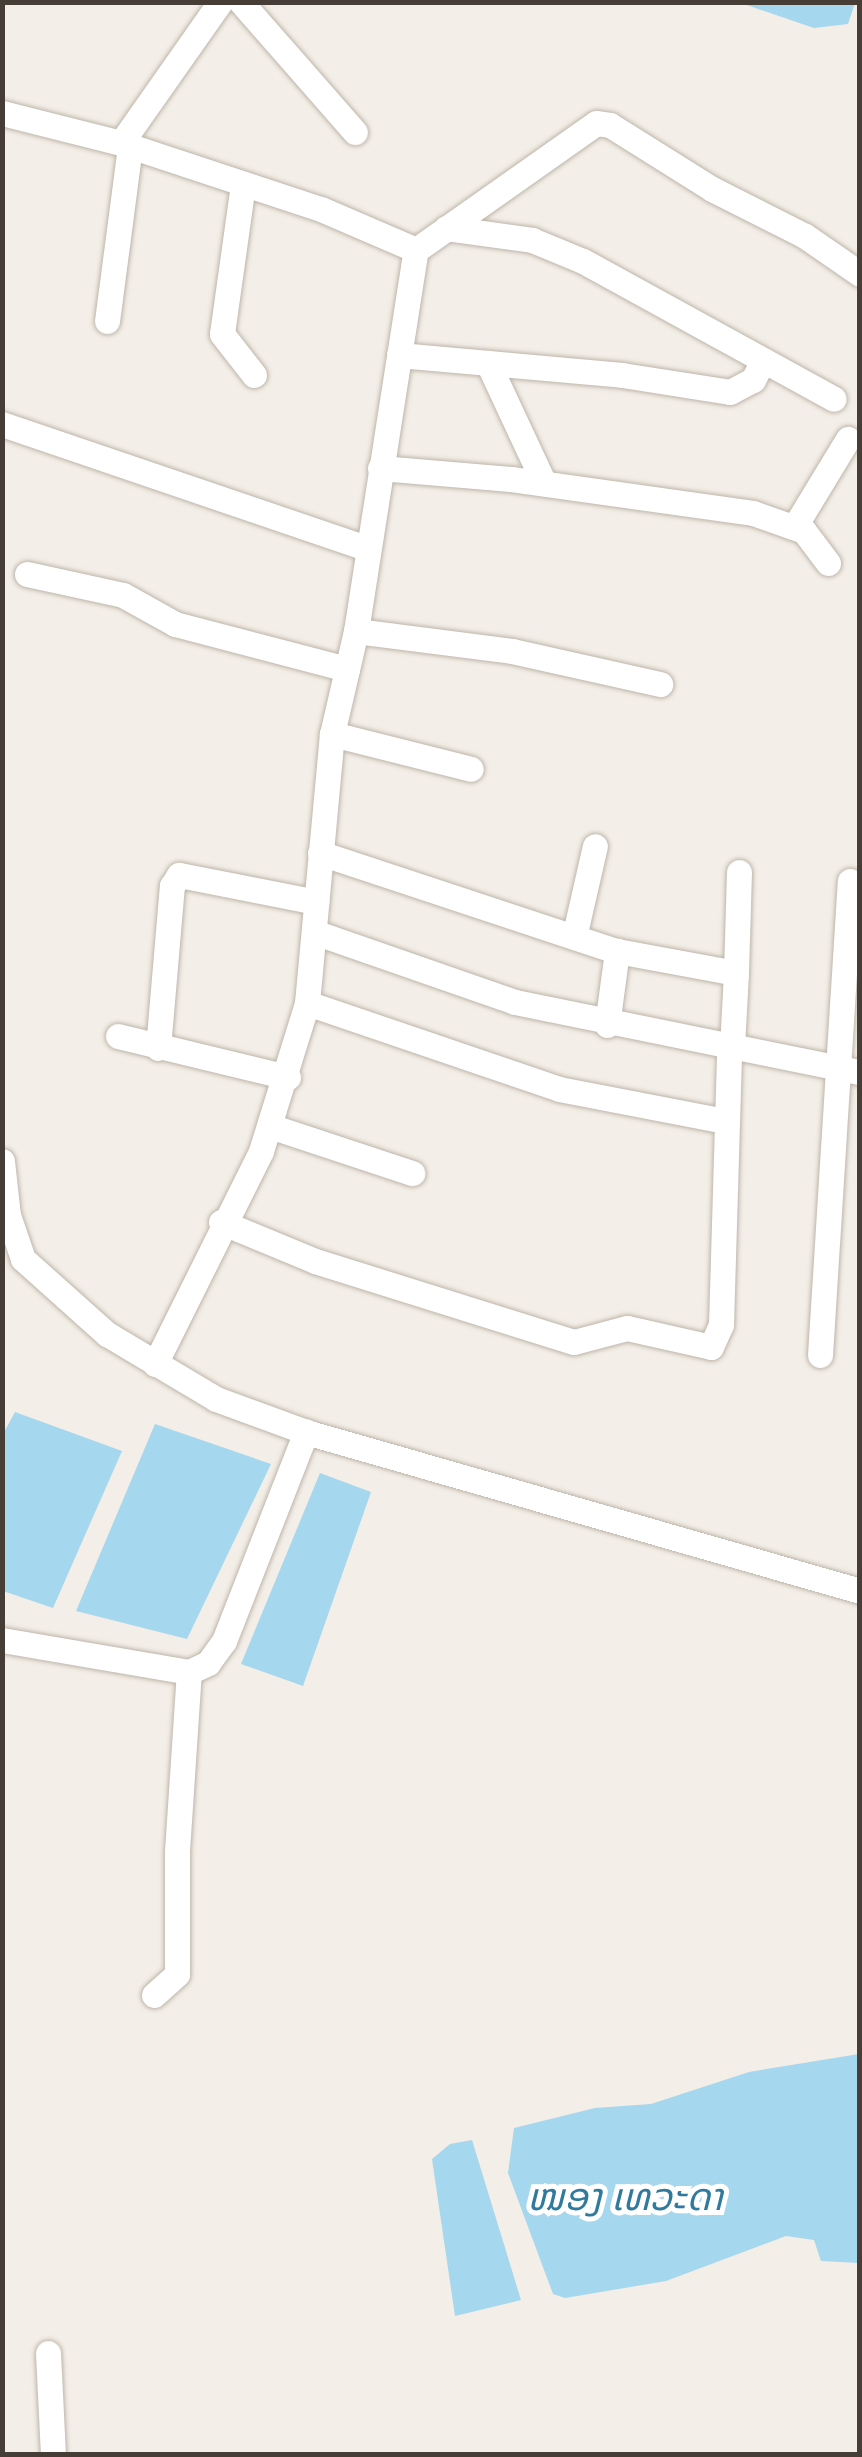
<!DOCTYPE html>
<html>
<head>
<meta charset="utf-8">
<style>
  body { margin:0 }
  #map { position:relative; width:862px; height:2457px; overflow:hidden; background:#f3eee7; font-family:Mulish,"Noto Sans Lao",sans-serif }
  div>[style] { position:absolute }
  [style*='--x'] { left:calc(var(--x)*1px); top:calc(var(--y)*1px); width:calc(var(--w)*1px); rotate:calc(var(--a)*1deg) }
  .water>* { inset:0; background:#a5d7ee }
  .roads { filter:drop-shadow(0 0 2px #beb5aa) drop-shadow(0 0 2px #beb5aa) }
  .minor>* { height:25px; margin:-12.5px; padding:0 12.5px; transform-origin:12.5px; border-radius:12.5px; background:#fff }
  span { translate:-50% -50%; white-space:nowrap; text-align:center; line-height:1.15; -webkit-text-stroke:10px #fff; paint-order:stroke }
  .water-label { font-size:38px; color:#307a9e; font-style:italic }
  .frame { position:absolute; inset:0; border:5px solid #463e36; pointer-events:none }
</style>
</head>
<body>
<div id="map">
  <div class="water">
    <div style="clip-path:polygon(741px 3px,855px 2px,855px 3px,848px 24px,814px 28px)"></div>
    <div style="clip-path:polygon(15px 1412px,122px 1451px,53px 1608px,3px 1591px,3px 1434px)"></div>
    <div style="clip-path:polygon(155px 1424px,271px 1464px,187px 1639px,76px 1611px)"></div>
    <div style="clip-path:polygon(320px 1473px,371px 1492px,303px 1686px,241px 1664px)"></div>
    <div style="clip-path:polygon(859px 2054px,859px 2263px,821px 2261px,814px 2240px,786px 2236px,666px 2281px,565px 2298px,553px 2294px,508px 2173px,514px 2128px,595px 2108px,651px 2104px,749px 2072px)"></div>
    <div style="clip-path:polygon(472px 2140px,521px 2300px,455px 2316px,432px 2159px,450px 2144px)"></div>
  </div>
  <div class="roads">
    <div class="minor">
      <div style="--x:241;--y:2;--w:173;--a:48.8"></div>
      <div style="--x:2;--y:113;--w:123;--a:14.1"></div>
      <div style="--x:121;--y:143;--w:211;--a:18.3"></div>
      <div style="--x:321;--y:209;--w:103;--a:23.3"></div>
      <div style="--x:121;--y:143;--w:172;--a:-54.9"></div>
      <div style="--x:243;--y:184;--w:151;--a:98"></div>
      <div style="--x:222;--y:334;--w:52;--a:52"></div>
      <div style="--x:446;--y:228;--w:87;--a:7.9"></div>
      <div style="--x:532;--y:240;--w:55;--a:22.4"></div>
      <div style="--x:583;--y:261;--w:286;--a:28.8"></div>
      <div style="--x:107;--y:321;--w:177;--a:-82.5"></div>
      <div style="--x:399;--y:355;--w:224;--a:5.1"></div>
      <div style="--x:622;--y:375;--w:109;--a:8.9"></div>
      <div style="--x:730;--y:392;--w:26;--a:-28"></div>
      <div style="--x:753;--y:380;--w:22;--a:-63"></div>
      <div style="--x:488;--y:363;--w:132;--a:65"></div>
      <div style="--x:2;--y:424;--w:385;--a:18.8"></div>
      <div style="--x:380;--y:468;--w:131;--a:4.8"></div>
      <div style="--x:511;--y:479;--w:244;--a:8"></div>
      <div style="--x:753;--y:513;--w:54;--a:19.4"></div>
      <div style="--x:804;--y:531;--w:40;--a:53"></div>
      <div style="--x:795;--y:526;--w:102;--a:-58.7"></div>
      <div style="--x:27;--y:574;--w:98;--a:12.3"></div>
      <div style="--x:123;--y:595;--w:60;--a:29.1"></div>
      <div style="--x:175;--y:624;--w:178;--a:14.7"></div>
      <div style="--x:356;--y:631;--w:157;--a:7.3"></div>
      <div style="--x:512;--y:651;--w:152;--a:12.6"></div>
      <div style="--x:332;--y:734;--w:143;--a:14.1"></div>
      <div style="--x:320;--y:853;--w:313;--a:18.3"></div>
      <div style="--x:617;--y:951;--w:121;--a:10.5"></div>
      <div style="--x:736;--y:973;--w:74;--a:93.1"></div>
      <div style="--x:314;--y:932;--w:213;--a:19.2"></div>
      <div style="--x:515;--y:1002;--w:352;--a:11.5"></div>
      <div style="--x:575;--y:933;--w:89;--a:-77.1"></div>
      <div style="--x:736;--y:973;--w:101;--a:-88.3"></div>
      <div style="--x:307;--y:1003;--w:266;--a:18.8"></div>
      <div style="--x:559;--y:1089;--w:169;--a:10.9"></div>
      <div style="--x:607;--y:1025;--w:75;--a:-82.3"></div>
      <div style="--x:118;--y:1036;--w:175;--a:13.6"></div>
      <div style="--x:158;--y:1048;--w:163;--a:-85.1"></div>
      <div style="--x:172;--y:886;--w:13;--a:-58"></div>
      <div style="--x:179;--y:875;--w:140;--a:11.1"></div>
      <div style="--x:270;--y:1126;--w:150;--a:18.3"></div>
      <div style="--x:2;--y:1161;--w:54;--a:83.7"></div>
      <div style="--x:8;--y:1215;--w:46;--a:71.2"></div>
      <div style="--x:23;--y:1259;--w:113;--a:41.8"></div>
      <div style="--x:107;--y:1334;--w:127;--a:30.8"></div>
      <div style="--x:216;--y:1399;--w:96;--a:20.1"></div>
      <div style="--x:306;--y:1432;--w:576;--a:16.01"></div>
      <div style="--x:221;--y:1222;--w:102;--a:22.5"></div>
      <div style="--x:315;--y:1261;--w:271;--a:17.4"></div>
      <div style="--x:574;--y:1342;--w:55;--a:-14.8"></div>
      <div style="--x:627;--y:1328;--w:86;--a:12.7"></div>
      <div style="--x:711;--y:1347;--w:24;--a:-66"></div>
      <div style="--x:721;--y:1325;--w:277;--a:-88.3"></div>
      <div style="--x:820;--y:1355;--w:475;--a:-86.4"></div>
      <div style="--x:155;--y:1364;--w:238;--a:-63.5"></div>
      <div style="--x:261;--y:1151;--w:155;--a:-72.7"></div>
      <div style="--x:307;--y:1003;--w:270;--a:-84.7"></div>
      <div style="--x:332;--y:734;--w:106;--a:-76.9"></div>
      <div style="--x:356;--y:631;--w:386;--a:-81.1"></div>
      <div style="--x:416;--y:250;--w:220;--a:-35.2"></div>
      <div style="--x:596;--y:123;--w:14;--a:8"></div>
      <div style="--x:610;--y:125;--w:120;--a:32.1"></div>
      <div style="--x:712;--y:189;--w:104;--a:26.8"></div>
      <div style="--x:805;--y:236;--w:67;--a:34.6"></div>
      <div style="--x:2;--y:1640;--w:190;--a:9.7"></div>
      <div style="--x:189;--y:1672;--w:21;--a:-25"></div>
      <div style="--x:208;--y:1663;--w:27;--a:-54"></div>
      <div style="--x:224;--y:1641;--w:225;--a:-68.6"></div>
      <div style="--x:154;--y:1995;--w:31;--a:-42"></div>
      <div style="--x:177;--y:1974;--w:123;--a:-90"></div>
      <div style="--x:177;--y:1851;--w:179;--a:-86.2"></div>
      <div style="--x:48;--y:2353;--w:101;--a:87.2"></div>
    </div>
  </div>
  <div class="water-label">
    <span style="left:625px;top:2197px">ໜອງ ເທວະດາ</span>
  </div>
  <div class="frame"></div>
</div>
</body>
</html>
